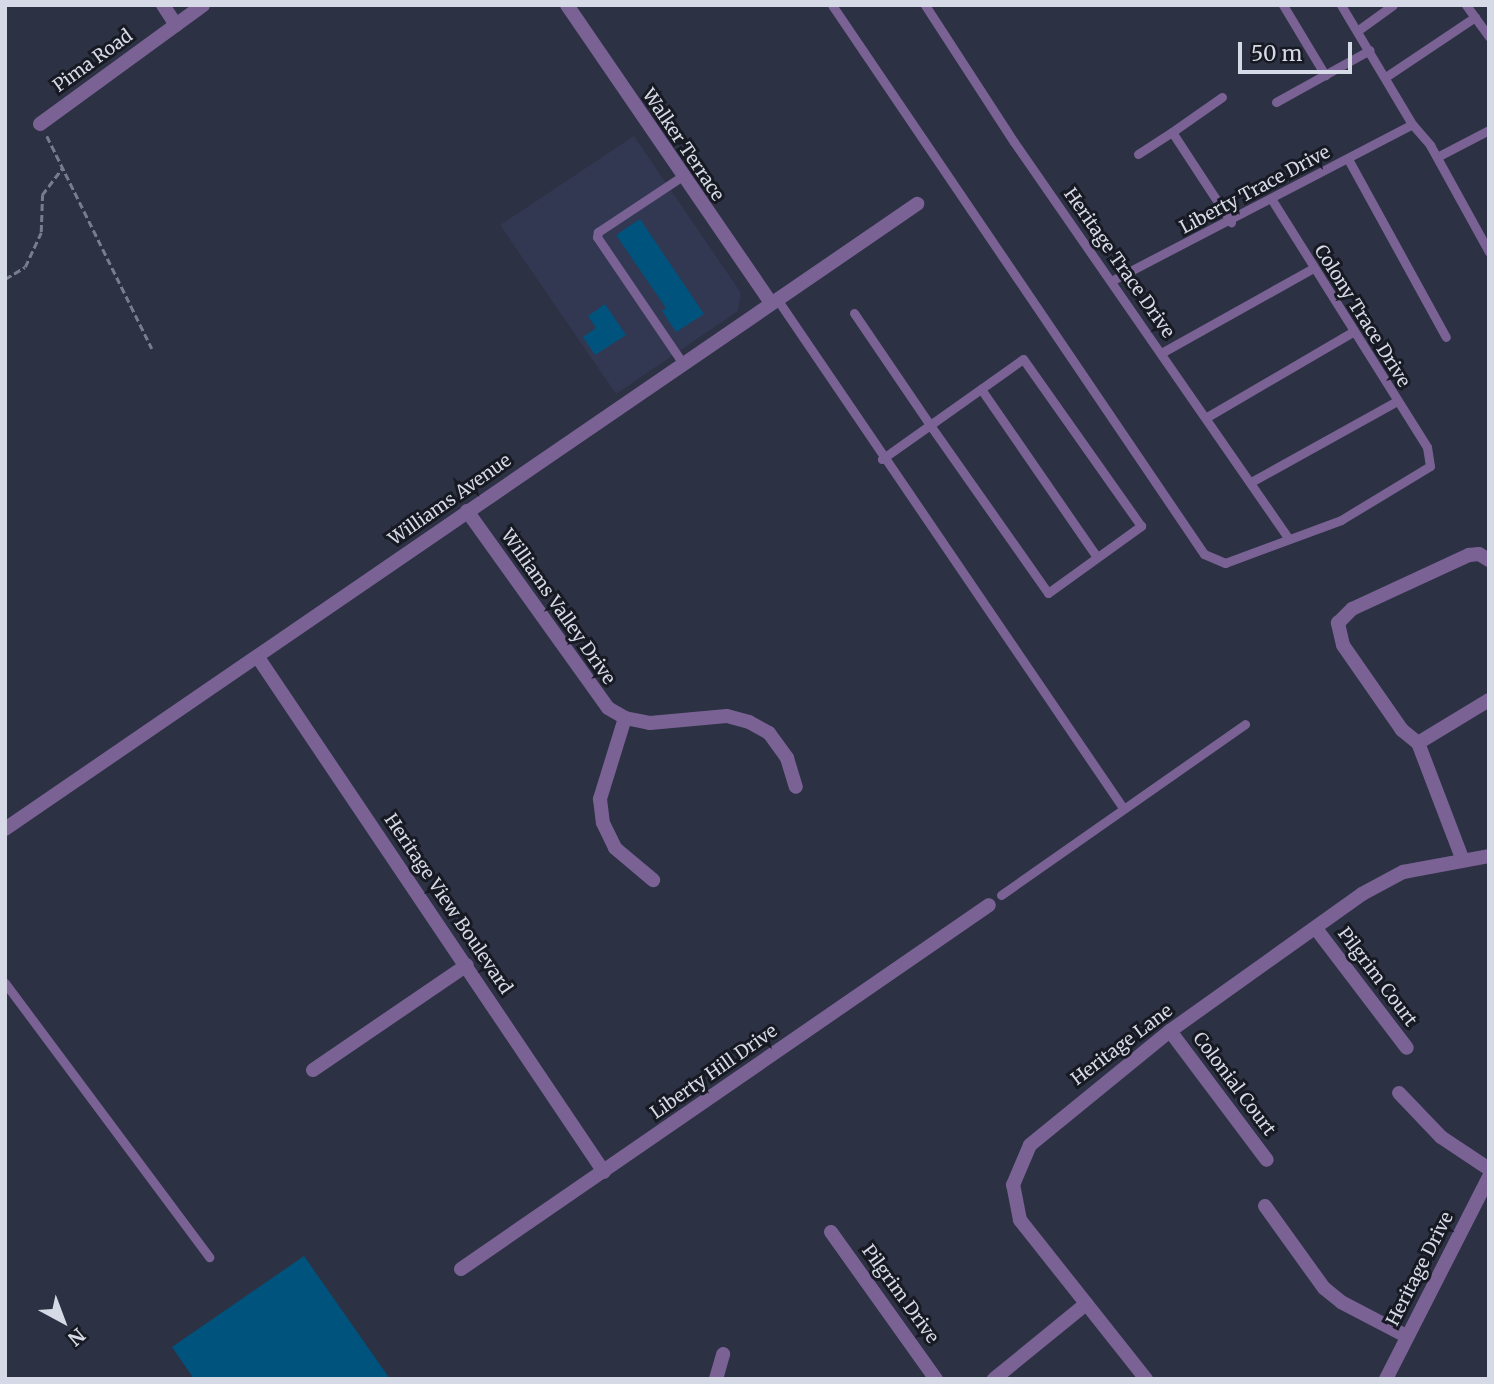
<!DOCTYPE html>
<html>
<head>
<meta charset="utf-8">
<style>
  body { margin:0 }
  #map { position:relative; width:1494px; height:1384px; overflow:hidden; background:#2c3144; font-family:Merriweather,serif }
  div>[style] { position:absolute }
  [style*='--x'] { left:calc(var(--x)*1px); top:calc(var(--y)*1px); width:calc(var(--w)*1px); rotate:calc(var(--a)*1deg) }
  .built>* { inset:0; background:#323851 }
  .building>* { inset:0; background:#00537c }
  .path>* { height:2.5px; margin-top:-1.25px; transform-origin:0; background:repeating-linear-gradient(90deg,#787c8c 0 7px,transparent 0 10.5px) }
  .service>* { height:9px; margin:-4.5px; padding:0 4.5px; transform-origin:4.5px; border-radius:4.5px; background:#7a6295 }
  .minor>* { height:14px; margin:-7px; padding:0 7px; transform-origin:7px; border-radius:7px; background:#7a6295 }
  span { translate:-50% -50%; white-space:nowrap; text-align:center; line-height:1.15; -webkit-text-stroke:6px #171a22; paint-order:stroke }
  .street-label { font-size:18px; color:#d6d9e6 }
  .frame { position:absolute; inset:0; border:7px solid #d6d9e6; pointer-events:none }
  .north { position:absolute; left:28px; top:1286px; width:70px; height:70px; -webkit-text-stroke:5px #171a22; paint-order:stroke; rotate:139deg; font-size:19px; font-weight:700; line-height:28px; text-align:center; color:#d6d9e6 }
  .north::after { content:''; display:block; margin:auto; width:24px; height:32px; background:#d6d9e6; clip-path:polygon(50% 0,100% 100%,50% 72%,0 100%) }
  .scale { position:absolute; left:1238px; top:42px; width:114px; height:32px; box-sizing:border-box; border:4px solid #d6d9e6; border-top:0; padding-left:9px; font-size:21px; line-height:24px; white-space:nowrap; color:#d6d9e6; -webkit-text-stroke:5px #171a22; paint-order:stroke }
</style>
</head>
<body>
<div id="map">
  <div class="built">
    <div style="clip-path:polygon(634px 136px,741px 293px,738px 311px,616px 394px,500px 225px)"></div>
  </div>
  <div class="building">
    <div style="clip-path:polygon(640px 219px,704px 314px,676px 332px,662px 311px,666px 308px,616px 235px)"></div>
    <div style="clip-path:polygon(605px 304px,626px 335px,595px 355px,583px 337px,596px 328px,588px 316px)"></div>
    <div style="clip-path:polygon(304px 1256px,390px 1379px,194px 1379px,172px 1347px)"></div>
  </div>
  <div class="path">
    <div style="--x:47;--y:136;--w:237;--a:63.7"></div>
    <div style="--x:5;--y:279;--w:23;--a:-31"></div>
    <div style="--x:25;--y:267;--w:38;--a:-65"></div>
    <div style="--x:41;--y:232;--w:37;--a:-88"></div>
    <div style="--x:42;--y:195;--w:34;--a:-53"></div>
  </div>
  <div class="service">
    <div style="--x:832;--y:5;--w:663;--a:55.88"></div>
    <div style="--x:1204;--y:554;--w:23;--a:23"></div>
    <div style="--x:1225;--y:563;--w:124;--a:-20.3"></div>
    <div style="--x:1341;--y:520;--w:104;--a:-31.2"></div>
    <div style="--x:1430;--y:466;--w:19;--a:-99"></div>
    <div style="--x:1427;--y:447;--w:292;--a:-122.1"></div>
    <div style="--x:925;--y:5;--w:163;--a:57"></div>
    <div style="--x:1014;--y:142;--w:482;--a:55.3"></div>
    <div style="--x:1283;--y:5;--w:82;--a:59"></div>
    <div style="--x:1341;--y:5;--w:139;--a:59.2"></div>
    <div style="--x:1412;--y:124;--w:28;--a:49"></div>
    <div style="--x:1430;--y:145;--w:122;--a:61.1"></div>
    <div style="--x:1466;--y:5;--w:39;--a:54"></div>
    <div style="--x:1357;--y:31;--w:44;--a:-35.8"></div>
    <div style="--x:1387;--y:76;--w:106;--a:-33.8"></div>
    <div style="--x:1222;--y:97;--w:61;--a:145"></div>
    <div style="--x:1172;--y:132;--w:108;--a:56.8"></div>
    <div style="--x:1276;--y:102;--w:107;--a:-29"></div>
    <div style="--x:1138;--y:154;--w:40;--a:-32.9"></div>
    <div style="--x:1437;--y:157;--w:59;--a:-27.4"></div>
    <div style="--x:1348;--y:159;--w:203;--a:61.2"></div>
    <div style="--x:681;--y:177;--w:100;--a:146.5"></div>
    <div style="--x:598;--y:232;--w:5;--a:101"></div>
    <div style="--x:597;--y:237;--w:155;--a:55.8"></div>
    <div style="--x:1111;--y:281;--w:339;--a:-27.5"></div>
    <div style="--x:777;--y:299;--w:615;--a:55.79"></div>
    <div style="--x:854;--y:313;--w:135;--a:55.8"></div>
    <div style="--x:930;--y:425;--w:205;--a:54.9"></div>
    <div style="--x:1048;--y:593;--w:115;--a:-35.8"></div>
    <div style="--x:1141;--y:526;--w:204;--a:-125.2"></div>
    <div style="--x:1023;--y:359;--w:114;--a:144.6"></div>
    <div style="--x:930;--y:425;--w:59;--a:144.7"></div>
    <div style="--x:1163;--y:352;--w:172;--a:-29.2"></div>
    <div style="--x:981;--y:389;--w:204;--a:55.4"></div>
    <div style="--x:1207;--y:417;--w:167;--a:-30.3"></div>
    <div style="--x:1251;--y:482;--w:167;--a:-29"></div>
    <div style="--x:1001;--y:895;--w:298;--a:-35"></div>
    <div style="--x:5;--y:983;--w:342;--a:53.3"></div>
  </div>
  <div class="minor">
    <div style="--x:163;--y:5;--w:24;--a:57"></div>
    <div style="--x:567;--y:5;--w:361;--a:55.6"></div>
    <div style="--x:40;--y:124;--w:202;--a:-36.1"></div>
    <div style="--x:467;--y:511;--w:242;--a:54.4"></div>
    <div style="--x:608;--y:708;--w:20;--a:30"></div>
    <div style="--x:625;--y:718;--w:25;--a:11"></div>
    <div style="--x:650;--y:723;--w:77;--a:-5.2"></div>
    <div style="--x:727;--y:716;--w:23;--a:15"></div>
    <div style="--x:749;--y:722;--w:23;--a:29"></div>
    <div style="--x:769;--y:733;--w:31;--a:54"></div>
    <div style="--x:787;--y:758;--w:30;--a:73"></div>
    <div style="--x:259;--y:659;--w:618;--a:56.08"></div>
    <div style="--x:625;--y:718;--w:85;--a:107.2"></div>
    <div style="--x:600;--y:799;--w:24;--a:83"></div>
    <div style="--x:603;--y:823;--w:28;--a:64"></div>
    <div style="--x:615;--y:848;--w:50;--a:40.1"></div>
    <div style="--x:1418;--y:743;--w:83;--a:-31.2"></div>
    <div style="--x:5;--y:829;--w:1106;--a:-34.42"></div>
    <div style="--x:1462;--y:858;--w:123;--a:-110.9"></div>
    <div style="--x:1418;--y:743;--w:21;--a:-141"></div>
    <div style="--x:1402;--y:730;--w:103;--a:-124.8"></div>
    <div style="--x:1343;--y:645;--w:23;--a:-103"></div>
    <div style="--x:1338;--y:623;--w:20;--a:-45"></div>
    <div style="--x:1352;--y:609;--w:129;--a:-24.8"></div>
    <div style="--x:1469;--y:555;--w:10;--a:-6"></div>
    <div style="--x:1479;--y:554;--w:12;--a:31"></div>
    <div style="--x:1317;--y:930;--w:148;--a:52.7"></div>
    <div style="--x:1170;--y:1031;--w:161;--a:53.1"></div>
    <div style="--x:313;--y:1070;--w:186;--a:-34.3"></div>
    <div style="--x:1399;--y:1093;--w:61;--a:46.3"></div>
    <div style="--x:1441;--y:1137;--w:58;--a:33.7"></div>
    <div style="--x:1265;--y:1206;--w:101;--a:54.3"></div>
    <div style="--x:1324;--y:1288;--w:22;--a:39"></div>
    <div style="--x:1341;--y:1302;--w:73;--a:27.6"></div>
    <div style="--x:831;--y:1232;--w:181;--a:54.5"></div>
    <div style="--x:461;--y:1269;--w:641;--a:-34.58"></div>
    <div style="--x:716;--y:1379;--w:26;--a:-74"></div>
    <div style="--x:994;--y:1379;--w:119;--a:-39.2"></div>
    <div style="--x:1146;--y:1379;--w:203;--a:-128.4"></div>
    <div style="--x:1020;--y:1220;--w:36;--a:-101"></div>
    <div style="--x:1013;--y:1185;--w:43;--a:-67"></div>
    <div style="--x:1030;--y:1145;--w:181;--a:-39.2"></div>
    <div style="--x:1170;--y:1031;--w:236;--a:-35.5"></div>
    <div style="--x:1362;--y:894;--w:47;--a:-28.2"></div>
    <div style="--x:1403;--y:872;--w:87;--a:-10.5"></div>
    <div style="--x:1386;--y:1379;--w:227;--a:-63"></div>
  </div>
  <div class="street-label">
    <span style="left:93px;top:61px;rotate:-36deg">Pima Road</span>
    <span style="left:683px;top:145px;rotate:56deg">Walker Terrace</span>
    <span style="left:1255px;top:190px;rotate:-28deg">Liberty Trace Drive</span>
    <span style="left:1119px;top:263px;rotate:55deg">Heritage Trace Drive</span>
    <span style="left:1362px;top:316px;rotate:58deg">Colony Trace Drive</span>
    <span style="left:450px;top:500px;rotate:-35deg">Williams Avenue</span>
    <span style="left:558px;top:607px;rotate:55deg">Williams Valley Drive</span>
    <span style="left:448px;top:904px;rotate:56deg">Heritage View Boulevard</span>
    <span style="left:1377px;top:977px;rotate:53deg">Pilgrim Court</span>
    <span style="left:1122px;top:1045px;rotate:-37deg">Heritage Lane</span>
    <span style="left:714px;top:1072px;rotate:-35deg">Liberty Hill Drive</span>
    <span style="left:1234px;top:1084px;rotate:53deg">Colonial Court</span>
    <span style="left:1420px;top:1269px;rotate:-63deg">Heritage Drive</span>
    <span style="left:900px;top:1294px;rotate:54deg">Pilgrim Drive</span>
  </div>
  <div class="frame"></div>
  <div class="north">N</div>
  <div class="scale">50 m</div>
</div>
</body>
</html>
